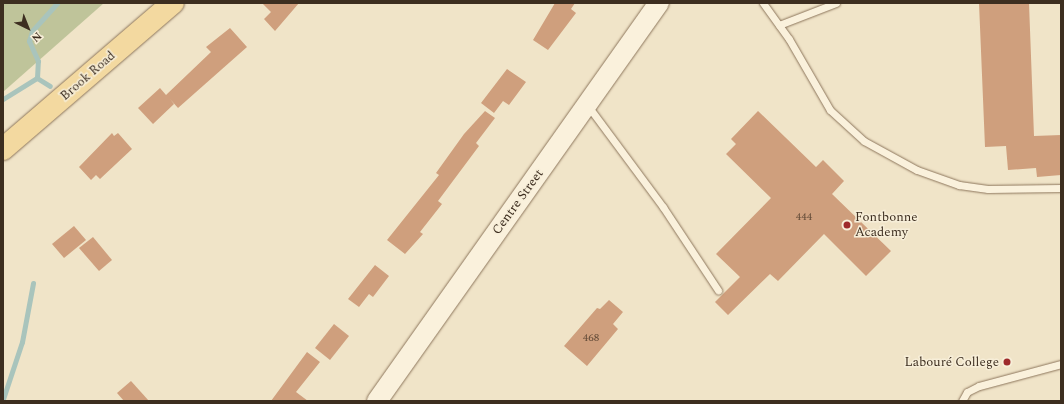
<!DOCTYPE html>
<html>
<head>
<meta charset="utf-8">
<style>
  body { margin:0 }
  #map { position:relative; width:1064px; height:404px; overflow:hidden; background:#f0e4c8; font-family:Spectral,serif }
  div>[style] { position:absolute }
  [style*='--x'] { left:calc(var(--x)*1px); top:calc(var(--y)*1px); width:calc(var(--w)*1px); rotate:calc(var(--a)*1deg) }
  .cemetery>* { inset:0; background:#bfc49a }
  .stream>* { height:5px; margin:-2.5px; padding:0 2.5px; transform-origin:2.5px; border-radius:2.5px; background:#a9c4bc }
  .building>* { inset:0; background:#cf9f7d }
  .roads { filter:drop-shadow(0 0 1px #8d765c) drop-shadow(0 0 1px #8d765c) }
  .lane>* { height:7px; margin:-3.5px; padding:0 3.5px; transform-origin:3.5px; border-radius:3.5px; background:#faf1dc }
  .secondary>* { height:20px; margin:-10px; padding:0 10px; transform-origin:10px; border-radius:10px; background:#faf1dc }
  .primary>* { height:22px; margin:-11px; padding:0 11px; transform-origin:11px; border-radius:11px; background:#f3d9a0 }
  .dots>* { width:11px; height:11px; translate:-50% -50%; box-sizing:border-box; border:2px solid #f7eed8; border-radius:50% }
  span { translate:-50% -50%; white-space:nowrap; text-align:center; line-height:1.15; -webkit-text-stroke:3px #f7eed8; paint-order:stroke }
  .number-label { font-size:11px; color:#624a37 }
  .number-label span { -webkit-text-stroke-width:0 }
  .street-label { font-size:13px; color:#3d2e20 }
  .poi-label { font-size:13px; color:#3d2e20 }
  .left { translate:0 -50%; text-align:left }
  .right { translate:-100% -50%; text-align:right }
  .frame { position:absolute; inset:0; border:4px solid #3d2e20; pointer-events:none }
  .north { position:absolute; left:8px; top:8px; width:40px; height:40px; -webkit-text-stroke:3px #f7eed8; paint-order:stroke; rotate:137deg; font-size:11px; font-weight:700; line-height:16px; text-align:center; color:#3d2e20 }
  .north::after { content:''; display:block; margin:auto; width:14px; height:18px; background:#3d2e20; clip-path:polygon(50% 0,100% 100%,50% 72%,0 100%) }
</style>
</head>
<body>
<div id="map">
  <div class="cemetery">
    <div style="clip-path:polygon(3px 3px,104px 3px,3px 92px)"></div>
  </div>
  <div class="stream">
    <div style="--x:37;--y:78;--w:17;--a:-87"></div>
    <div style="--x:38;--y:61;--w:22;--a:-114"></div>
    <div style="--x:29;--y:41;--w:10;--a:-73"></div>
    <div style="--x:32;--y:31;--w:38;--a:-48"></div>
    <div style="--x:3;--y:99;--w:40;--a:-32"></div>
    <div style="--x:37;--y:78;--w:15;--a:32"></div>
    <div style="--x:3;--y:399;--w:60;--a:-71.6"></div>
    <div style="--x:22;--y:342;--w:60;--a:-79.4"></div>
  </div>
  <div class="building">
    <div style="clip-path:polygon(262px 3px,299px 3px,275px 31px,264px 19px,271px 12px)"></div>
    <div style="clip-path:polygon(555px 3px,575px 3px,571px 9px,576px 13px,548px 50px,533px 40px)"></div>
    <div style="clip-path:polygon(979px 3px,1029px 3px,1034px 136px,1061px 135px,1061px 175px,1037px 177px,1036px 168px,1008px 170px,1006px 146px,985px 147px)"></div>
    <div style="clip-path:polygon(230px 28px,247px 47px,178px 108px,170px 99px,174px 104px,153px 124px,138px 108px,160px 88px,166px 95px,211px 52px,206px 47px)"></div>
    <div style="clip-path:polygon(507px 69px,526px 82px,509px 105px,503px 101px,494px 113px,481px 103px)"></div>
    <div style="clip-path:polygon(485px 111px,495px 118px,476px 143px,479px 146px,438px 201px,442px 204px,420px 232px,423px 234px,405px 254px,387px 240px,439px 175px,436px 173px,464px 134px)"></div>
    <div style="clip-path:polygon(758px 111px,816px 167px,823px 160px,844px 181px,832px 194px,891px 251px,866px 276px,824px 234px,778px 281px,770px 274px,728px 315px,715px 302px,740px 277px,716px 254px,771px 198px,726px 154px,736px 144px,731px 139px)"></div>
    <div style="clip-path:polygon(112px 133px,114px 136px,118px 133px,132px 149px,100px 179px,96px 175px,91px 180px,79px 167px)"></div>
    <div style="clip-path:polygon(74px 226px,86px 240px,64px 258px,52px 244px)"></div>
    <div style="clip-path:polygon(93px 237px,112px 260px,99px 271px,79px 248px)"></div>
    <div style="clip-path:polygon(375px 265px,389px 276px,373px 297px,369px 294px,359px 307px,348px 299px)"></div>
    <div style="clip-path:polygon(609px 300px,623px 312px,613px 324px,618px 329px,587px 366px,564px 346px,597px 308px,600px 309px)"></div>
    <div style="clip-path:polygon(334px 324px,349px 336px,330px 360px,315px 348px)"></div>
    <div style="clip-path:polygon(307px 352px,320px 362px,296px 392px,308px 401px,271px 401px)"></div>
    <div style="clip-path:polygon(131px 381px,149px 401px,124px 401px,117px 393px)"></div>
  </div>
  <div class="roads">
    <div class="lane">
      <div style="--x:763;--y:3;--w:44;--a:54.2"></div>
      <div style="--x:789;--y:39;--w:82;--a:60"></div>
      <div style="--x:830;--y:110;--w:46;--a:42.4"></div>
      <div style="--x:864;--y:141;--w:60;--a:28.7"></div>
      <div style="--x:917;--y:170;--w:45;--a:19.7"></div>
      <div style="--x:959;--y:185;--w:29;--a:8"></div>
      <div style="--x:988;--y:189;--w:73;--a:-0.8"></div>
      <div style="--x:779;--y:25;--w:61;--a:-21.1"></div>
      <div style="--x:588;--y:106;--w:126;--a:53.4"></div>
      <div style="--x:663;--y:207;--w:100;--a:56.5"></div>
      <div style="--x:962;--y:401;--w:10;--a:-61"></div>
      <div style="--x:967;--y:392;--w:13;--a:-27"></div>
      <div style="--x:979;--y:386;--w:85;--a:-15"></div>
    </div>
    <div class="secondary">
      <div style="--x:377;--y:401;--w:488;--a:-54.7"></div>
    </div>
    <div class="primary">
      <div style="--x:3;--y:149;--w:224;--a:-40.7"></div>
    </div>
  </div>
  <div class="dots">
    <div style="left:847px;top:225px;background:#9e2a2b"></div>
    <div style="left:1007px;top:362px;background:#9e2a2b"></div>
  </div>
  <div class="number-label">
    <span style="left:804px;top:217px">444</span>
    <span style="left:591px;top:338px">468</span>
  </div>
  <div class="street-label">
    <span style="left:88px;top:76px;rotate:-41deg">Brook Road</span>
    <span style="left:518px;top:202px;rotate:-54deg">Centre Street</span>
  </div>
  <div class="poi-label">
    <span class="left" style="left:855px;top:225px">Fontbonne<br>Academy</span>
    <span class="right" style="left:999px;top:362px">Labouré College</span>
  </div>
  <div class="frame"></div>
  <div class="north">N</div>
</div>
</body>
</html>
